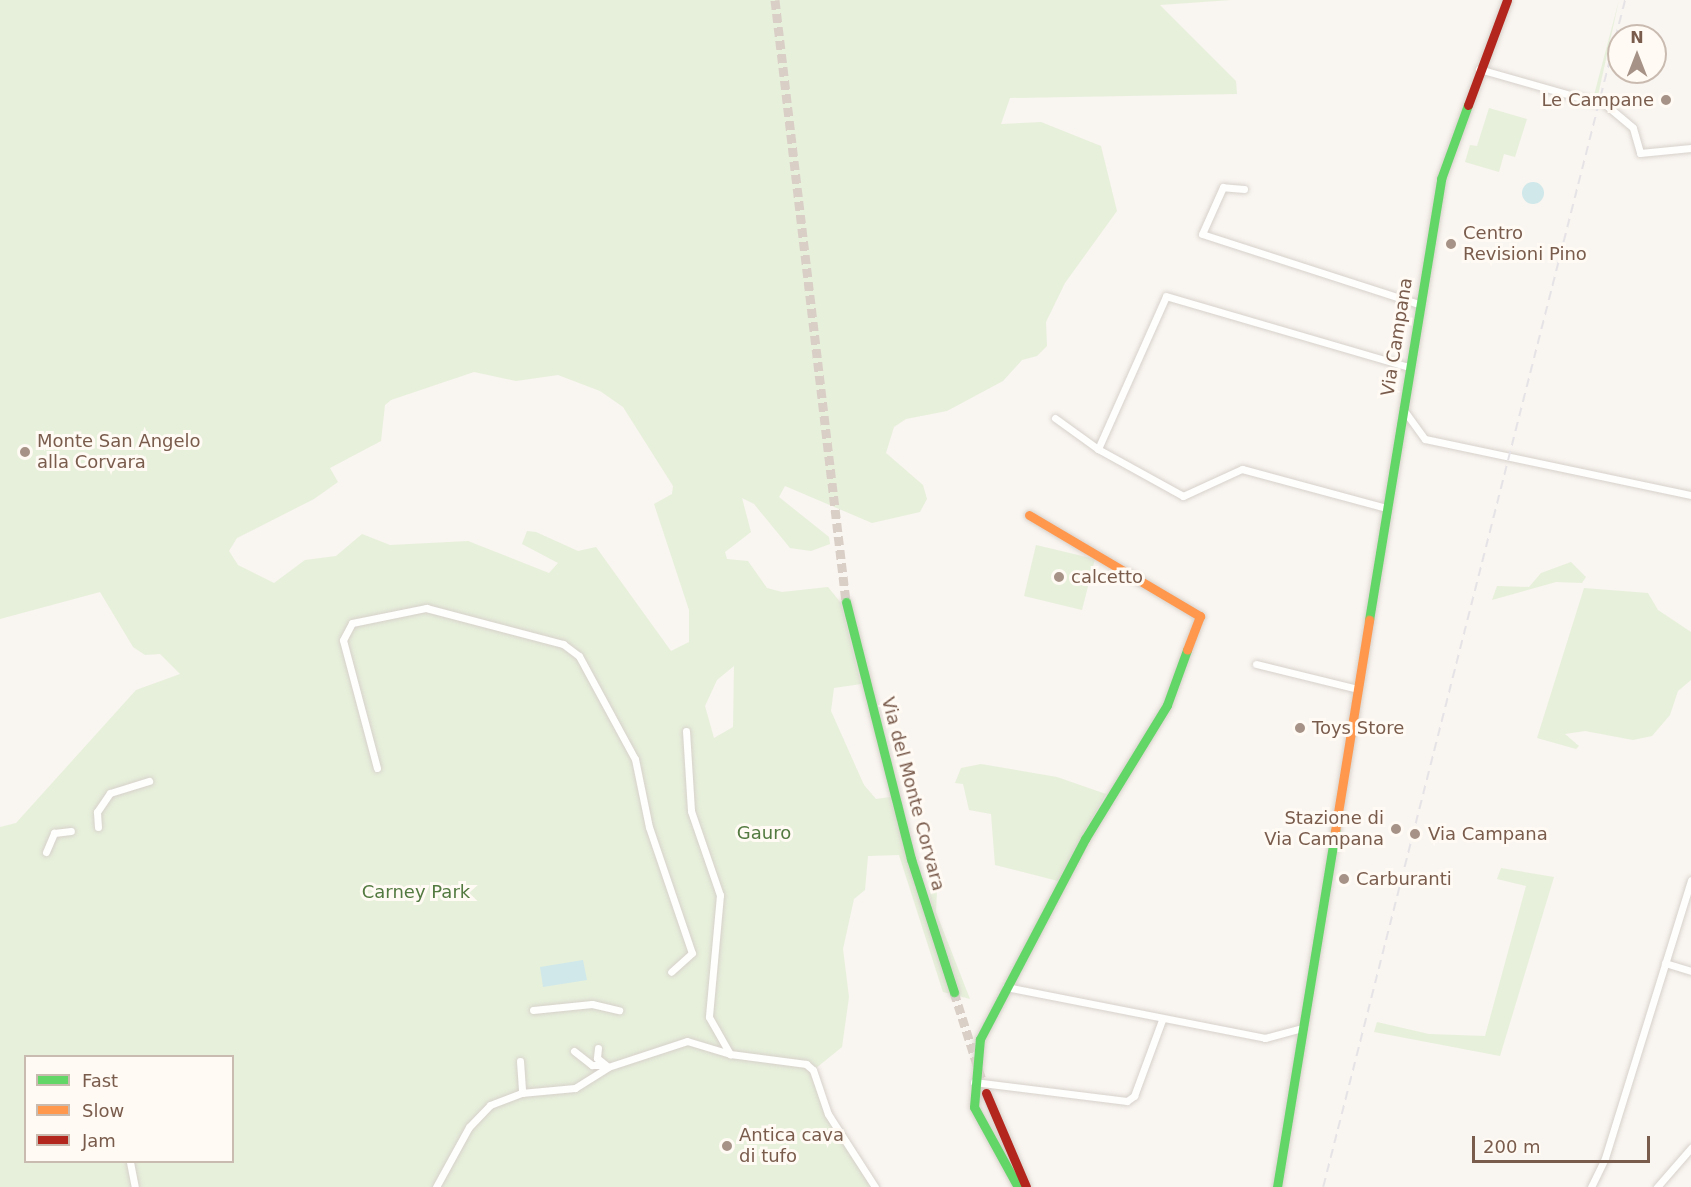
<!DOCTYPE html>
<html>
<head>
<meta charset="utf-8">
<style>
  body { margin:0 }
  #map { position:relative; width:1691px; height:1187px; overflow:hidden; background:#f9f5f0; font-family:"DejaVu Sans",sans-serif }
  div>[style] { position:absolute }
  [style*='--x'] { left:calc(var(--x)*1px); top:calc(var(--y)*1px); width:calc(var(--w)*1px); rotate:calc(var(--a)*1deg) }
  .green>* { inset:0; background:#e7f0db }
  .water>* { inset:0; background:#d0e8ea }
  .round { border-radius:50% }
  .secondary-tunnel>* { height:9px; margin-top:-4.5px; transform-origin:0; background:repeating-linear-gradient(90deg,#d9cfc7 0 9px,transparent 0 13.5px) }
  .roads { filter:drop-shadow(0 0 2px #d7d1cb) drop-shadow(0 0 2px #d7d1cb) }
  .street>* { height:7px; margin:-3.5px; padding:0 3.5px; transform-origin:3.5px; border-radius:3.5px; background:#fefefd }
  .fast>* { height:9px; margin:-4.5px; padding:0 4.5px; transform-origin:4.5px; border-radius:4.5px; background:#63d668 }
  .slow>* { height:9px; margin:-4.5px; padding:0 4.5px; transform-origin:4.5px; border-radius:4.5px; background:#ff974d }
  .jam>* { height:9px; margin:-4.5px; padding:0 4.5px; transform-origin:4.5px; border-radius:4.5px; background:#b3261e }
  .rail>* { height:1.5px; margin-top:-0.75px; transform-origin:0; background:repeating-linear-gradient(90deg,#e6e3e7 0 9px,transparent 0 15px) }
  .dots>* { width:16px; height:16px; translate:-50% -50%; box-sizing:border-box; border:3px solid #fffaf3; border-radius:50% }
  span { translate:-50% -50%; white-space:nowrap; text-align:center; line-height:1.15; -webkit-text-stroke:6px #fffaf3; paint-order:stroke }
  .poi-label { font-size:18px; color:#7a5c4d }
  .right { translate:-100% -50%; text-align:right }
  .left { translate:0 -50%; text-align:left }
  .street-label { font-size:18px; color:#7a5c4d }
  .park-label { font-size:18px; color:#537a41 }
  .legend { position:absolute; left:24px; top:1055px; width:210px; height:108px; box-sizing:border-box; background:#fffaf3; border:2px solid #cabbb1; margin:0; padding:8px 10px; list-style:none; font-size:18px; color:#7a5c4d }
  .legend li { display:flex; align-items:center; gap:12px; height:30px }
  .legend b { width:30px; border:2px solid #cabbb1 }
  .north { position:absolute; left:1607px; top:24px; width:60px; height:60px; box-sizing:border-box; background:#fffaf3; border:2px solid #cabbb1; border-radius:50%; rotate:0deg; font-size:16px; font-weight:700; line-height:24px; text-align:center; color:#7a5c4d }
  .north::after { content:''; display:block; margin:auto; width:21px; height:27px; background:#a69286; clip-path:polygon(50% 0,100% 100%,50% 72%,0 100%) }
  .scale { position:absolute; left:1472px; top:1136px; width:178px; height:27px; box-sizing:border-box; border:3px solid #7a5c4d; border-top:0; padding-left:8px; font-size:18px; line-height:21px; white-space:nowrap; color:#7a5c4d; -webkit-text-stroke:4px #fffaf3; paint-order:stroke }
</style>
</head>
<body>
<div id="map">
  <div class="green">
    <div style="clip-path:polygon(evenodd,0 0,1231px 0,1160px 5px,1236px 81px,1237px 94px,1010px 98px,1001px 124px,1041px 122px,1101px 146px,1117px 211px,1065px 283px,1046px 322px,1047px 346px,1037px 356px,1022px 360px,1003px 381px,947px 411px,906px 419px,894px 427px,886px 453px,923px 485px,927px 499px,920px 512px,872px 523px,785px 486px,779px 497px,829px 537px,830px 544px,811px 551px,790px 548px,754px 504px,742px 498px,751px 532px,725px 552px,727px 559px,748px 561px,767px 588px,782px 592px,828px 587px,841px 603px,861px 684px,834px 688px,831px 711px,864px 785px,876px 799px,890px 797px,950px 993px,958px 987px,932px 908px,929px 890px,937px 891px,936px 912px,970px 999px,943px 992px,942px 989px,899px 855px,868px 856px,865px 890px,854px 899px,843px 949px,849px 997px,842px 1047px,810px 1073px,834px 1128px,873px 1187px,0 1187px,0 827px,16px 823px,136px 690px,180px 674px,160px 654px,145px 655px,133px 647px,100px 592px,0 619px,0 0,474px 372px,516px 381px,558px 375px,600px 391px,623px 407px,673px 486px,672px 494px,654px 504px,689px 610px,689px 642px,671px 651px,596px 547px,578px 551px,536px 532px,527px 531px,522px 544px,558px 563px,549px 573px,468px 541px,390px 545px,362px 534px,336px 556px,305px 560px,274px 583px,238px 565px,229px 551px,237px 538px,314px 499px,338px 482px,330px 468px,381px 441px,385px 405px,391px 400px,474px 372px,0 0,734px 666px,733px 727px,714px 738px,705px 706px,717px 680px,734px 666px,0 0,26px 1056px,232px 1056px,232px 1162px,26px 1162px,26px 1056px)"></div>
    <div style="clip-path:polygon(1619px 0,1597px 100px,1593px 99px)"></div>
    <div style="clip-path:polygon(1489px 108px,1527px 119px,1515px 157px,1504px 154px,1499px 172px,1465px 162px,1470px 145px,1477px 146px)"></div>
    <div style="clip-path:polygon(1036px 545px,1095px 559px,1082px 610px,1024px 596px)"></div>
    <div style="clip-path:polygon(1571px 562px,1586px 577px,1582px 583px,1556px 582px,1492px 600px,1497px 586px,1529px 587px,1541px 573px)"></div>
    <div style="clip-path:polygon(1584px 588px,1648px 593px,1658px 610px,1691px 632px,1691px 680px,1678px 691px,1670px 715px,1652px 736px,1633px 740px,1585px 731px,1565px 734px,1579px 746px,1576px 749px,1537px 738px)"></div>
    <div style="clip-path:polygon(981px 764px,1057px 777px,1106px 794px,1058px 881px,995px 865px,991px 814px,969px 810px,963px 784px,955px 783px,961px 768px)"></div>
    <div style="clip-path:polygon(1501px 868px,1554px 877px,1500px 1056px,1374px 1032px,1377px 1022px,1429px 1034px,1485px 1036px,1526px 886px,1497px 879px)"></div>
  </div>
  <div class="water">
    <div class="round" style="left:1522px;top:182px;width:22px;height:22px"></div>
    <div style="clip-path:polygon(583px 960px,587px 980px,543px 987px,540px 967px)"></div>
  </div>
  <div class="secondary-tunnel">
    <div style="--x:775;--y:0;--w:606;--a:83.27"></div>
    <div style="--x:954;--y:992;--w:106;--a:72.4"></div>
  </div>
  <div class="roads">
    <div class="street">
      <div style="--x:1479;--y:69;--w:121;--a:15.9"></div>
      <div style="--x:1606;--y:105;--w:35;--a:40"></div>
      <div style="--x:1633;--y:128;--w:26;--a:74"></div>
      <div style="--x:1640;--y:153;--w:51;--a:-5.6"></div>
      <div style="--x:1244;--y:189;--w:21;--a:-175"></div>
      <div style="--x:1223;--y:187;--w:51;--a:114.1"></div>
      <div style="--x:1202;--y:234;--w:228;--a:17.9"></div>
      <div style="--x:1403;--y:409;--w:37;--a:54"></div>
      <div style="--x:1425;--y:439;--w:272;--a:11.9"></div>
      <div style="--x:1055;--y:418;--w:53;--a:35.8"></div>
      <div style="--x:1098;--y:449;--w:97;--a:28.9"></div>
      <div style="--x:1183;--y:496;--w:65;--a:-24.6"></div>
      <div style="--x:1242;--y:469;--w:150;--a:15.1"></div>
      <div style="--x:1098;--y:449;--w:167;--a:-66"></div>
      <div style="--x:1166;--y:296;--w:253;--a:16.3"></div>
      <div style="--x:1256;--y:664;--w:105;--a:13.8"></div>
      <div style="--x:686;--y:731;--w:80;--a:86.4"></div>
      <div style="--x:691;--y:811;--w:89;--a:71"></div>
      <div style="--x:720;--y:895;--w:122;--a:95.2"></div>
      <div style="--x:709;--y:1017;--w:43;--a:60.4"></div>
      <div style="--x:377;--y:768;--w:132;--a:-104.9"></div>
      <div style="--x:343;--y:640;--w:19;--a:-62"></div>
      <div style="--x:352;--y:623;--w:76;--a:-11.5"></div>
      <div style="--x:426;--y:608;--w:142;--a:14.7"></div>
      <div style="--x:563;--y:644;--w:20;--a:37"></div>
      <div style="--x:579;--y:656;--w:117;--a:61.5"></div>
      <div style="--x:635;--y:759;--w:69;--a:78.4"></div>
      <div style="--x:649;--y:827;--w:133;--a:71.2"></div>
      <div style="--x:692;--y:953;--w:28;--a:138"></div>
      <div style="--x:98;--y:827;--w:15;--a:-94"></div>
      <div style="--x:97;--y:812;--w:23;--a:-56"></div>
      <div style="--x:110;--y:793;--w:41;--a:-17.1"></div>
      <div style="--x:46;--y:852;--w:21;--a:-67"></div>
      <div style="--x:54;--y:833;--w:17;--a:-7"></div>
      <div style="--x:1665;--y:963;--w:27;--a:17"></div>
      <div style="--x:1006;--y:987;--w:264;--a:11.1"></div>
      <div style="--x:1265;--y:1038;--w:38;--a:-15"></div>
      <div style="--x:533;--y:1010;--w:59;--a:-5.8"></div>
      <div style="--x:592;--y:1004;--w:28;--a:13"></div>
      <div style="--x:598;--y:1048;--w:10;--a:96"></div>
      <div style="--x:597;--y:1058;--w:14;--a:39"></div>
      <div style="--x:608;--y:1067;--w:83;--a:-18.2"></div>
      <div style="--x:687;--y:1041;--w:45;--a:16.8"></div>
      <div style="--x:730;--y:1054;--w:77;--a:7.5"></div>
      <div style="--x:806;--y:1064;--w:9;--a:41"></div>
      <div style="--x:813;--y:1070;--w:46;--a:71.2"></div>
      <div style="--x:828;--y:1114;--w:87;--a:57.2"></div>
      <div style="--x:574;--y:1051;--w:23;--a:38"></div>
      <div style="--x:592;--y:1065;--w:12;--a:0"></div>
      <div style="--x:520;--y:1061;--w:32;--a:86"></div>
      <div style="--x:974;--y:1082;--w:154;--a:7.1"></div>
      <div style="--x:1127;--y:1101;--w:9;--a:-36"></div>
      <div style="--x:1134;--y:1096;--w:81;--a:-69.8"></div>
      <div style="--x:130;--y:1162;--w:25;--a:79"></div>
      <div style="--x:436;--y:1187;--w:68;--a:-61.2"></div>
      <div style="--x:469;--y:1127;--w:30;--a:-46"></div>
      <div style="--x:490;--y:1105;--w:33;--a:-21"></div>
      <div style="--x:521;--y:1093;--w:54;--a:-5.3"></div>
      <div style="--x:575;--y:1088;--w:39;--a:-32"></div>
      <div style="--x:1591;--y:1187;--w:32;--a:-64"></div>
      <div style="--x:1605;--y:1158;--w:291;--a:-72.8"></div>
      <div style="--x:1657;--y:1187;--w:52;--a:-48.9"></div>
    </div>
    <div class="fast">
      <div style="--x:846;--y:602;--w:265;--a:75.8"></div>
      <div style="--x:911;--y:859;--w:140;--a:72.1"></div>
      <div style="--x:1369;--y:620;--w:447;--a:-80.7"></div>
      <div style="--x:1441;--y:179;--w:79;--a:-70"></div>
      <div style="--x:1018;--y:1187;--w:91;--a:-118.8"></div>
      <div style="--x:974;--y:1107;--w:68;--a:-85"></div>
      <div style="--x:980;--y:1039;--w:226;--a:-62.3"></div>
      <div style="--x:1085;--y:839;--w:157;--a:-58.5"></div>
      <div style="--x:1167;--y:705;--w:59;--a:-70"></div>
      <div style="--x:1277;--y:1187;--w:361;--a:-80.7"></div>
    </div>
    <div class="slow">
      <div style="--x:1029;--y:515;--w:199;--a:30.6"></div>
      <div style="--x:1200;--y:616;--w:36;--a:111"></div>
      <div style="--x:1335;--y:831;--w:214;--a:-80.8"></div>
    </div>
    <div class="jam">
      <div style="--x:1468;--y:105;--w:112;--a:-69.6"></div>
      <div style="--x:986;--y:1093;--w:102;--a:66.9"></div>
    </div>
  </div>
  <div class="rail">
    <div style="--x:1323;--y:1187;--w:1225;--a:-75.73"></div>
  </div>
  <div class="dots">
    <div style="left:1666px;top:100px;background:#a69286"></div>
    <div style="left:1451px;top:244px;background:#a69286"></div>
    <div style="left:25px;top:452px;background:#a69286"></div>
    <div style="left:1059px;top:577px;background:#a69286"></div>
    <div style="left:1300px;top:728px;background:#a69286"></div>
    <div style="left:1396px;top:829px;background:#a69286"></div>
    <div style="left:1415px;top:834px;background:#a69286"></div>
    <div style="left:1344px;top:879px;background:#a69286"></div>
    <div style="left:727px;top:1146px;background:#a69286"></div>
  </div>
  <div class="poi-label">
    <span class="right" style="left:1654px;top:100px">Le Campane</span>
    <span class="left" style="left:1463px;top:244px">Centro<br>Revisioni Pino</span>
    <span class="left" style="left:37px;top:452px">Monte San Angelo<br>alla Corvara</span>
    <span class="left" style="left:1071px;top:577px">calcetto</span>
    <span class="left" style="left:1312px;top:728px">Toys Store</span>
    <span class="right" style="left:1384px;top:829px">Stazione di<br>Via Campana</span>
    <span class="left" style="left:1428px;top:834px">Via Campana</span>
    <span class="left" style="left:1356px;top:879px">Carburanti</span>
    <span class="left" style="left:739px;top:1146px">Antica cava<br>di tufo</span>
  </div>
  <div class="street-label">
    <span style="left:1397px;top:337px;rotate:-81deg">Via Campana</span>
    <span style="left:913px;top:794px;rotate:75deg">Via del Monte Corvara</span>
  </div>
  <div class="park-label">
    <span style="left:764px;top:833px">Gauro</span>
    <span style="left:416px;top:892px">Carney Park</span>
  </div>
  <ul class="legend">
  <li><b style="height:8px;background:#63d668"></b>Fast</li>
  <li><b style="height:8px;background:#ff974d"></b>Slow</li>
  <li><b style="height:8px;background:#b3261e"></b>Jam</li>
  </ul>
  <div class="north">N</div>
  <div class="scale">200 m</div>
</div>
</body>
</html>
